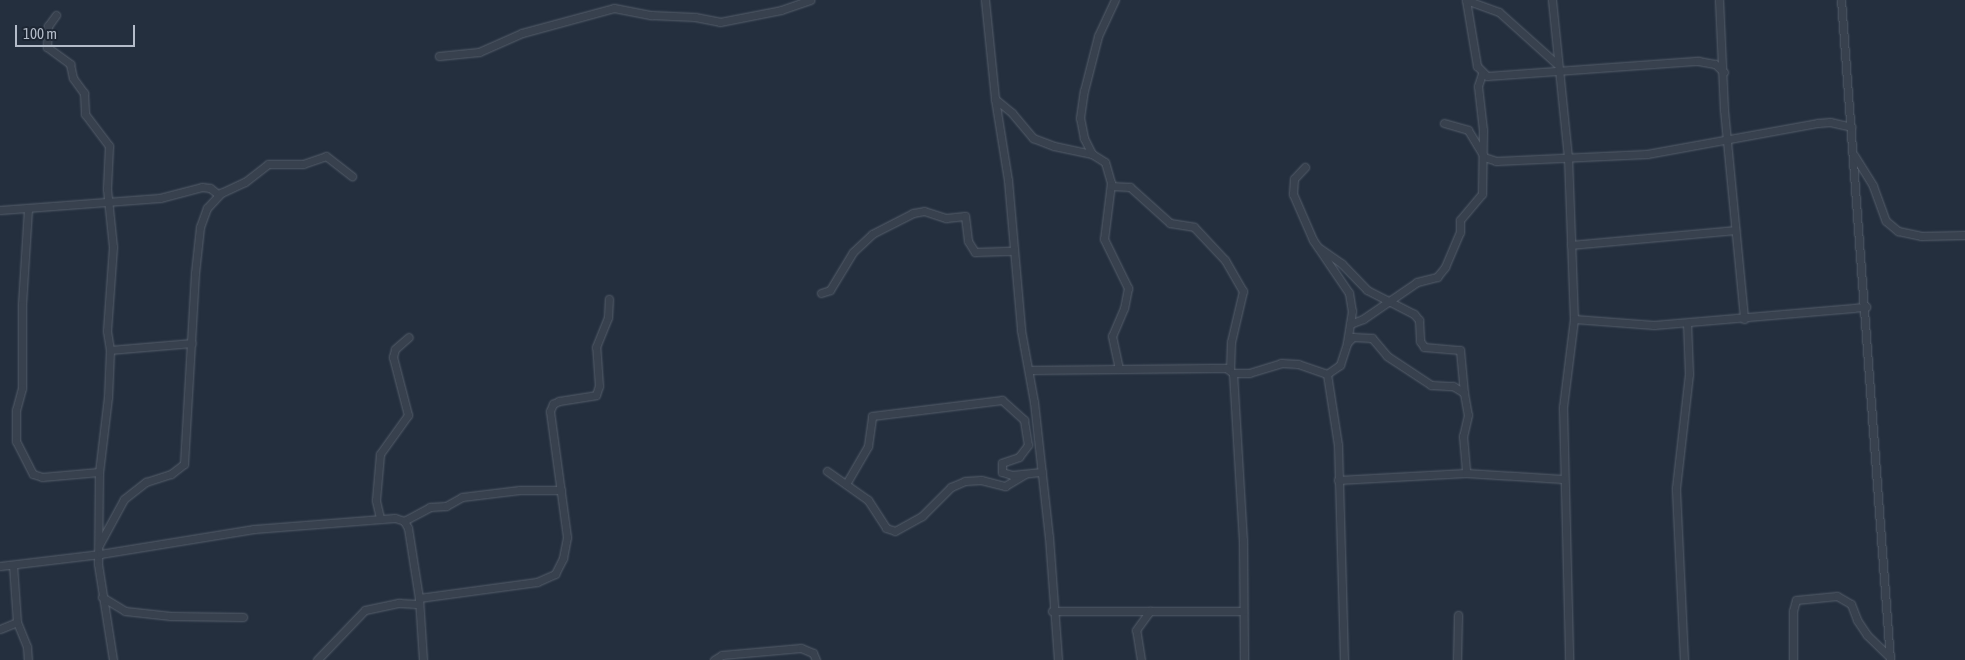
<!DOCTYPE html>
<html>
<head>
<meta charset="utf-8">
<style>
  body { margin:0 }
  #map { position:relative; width:1965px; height:660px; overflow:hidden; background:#242f3e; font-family:"Asap Condensed",sans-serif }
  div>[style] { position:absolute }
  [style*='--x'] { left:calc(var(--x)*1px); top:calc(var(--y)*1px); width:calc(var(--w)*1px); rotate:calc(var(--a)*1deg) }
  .roads { filter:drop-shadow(0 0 1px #565f6c) drop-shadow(0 0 1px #565f6c) }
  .minor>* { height:7px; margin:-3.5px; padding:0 3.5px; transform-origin:3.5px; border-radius:3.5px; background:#38414e }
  span { translate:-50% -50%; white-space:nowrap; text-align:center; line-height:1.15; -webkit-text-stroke:5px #1d2633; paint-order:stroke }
  .scale { position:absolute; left:15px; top:25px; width:120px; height:22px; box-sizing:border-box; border:2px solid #b4bcc9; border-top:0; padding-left:6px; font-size:15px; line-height:18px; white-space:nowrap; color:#b4bcc9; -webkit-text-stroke:4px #1d2633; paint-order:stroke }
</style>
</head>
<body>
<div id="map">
  <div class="roads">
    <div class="minor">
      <div style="--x:985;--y:0;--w:100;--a:84.2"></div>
      <div style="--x:995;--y:99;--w:82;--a:80.9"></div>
      <div style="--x:1008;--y:180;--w:151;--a:85"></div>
      <div style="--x:1021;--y:330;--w:73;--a:79.8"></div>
      <div style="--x:1034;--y:402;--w:136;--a:83.7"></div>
      <div style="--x:1049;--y:537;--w:123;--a:85.8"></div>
      <div style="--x:1466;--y:0;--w:67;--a:80.5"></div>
      <div style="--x:1477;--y:66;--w:14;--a:45"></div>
      <div style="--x:1487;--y:76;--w:212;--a:-4.1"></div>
      <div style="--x:1698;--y:61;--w:17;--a:10"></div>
      <div style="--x:1715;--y:64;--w:12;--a:42"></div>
      <div style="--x:1466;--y:0;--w:35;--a:20"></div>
      <div style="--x:1499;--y:12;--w:78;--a:41.9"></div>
      <div style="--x:1552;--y:0;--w:158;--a:84.2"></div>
      <div style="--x:1568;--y:157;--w:162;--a:87.9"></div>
      <div style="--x:1574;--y:319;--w:89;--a:97.1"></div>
      <div style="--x:1563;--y:407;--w:253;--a:88.6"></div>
      <div style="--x:1719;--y:0;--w:110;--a:87.4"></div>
      <div style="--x:1724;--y:110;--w:210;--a:84.5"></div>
      <div style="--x:1841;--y:0;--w:662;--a:85.75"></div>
      <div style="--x:56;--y:15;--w:14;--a:126"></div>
      <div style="--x:48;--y:26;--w:21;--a:93"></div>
      <div style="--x:47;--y:47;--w:29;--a:36"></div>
      <div style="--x:70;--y:64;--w:14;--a:78"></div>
      <div style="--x:73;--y:78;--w:19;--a:54"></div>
      <div style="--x:84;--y:93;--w:21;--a:87"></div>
      <div style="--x:85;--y:114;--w:40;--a:53"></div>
      <div style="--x:109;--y:146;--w:43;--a:92.7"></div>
      <div style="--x:107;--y:189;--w:58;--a:84.1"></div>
      <div style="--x:113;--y:247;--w:84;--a:94.1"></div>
      <div style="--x:107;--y:331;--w:19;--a:81"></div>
      <div style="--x:110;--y:350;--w:47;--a:92.4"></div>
      <div style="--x:108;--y:397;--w:76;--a:96.8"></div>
      <div style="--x:99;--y:472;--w:92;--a:90.6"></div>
      <div style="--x:98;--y:564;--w:97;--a:81.1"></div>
      <div style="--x:439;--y:56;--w:40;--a:-5.7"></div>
      <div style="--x:479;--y:52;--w:47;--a:-23.8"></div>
      <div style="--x:522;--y:33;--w:95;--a:-15.2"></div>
      <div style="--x:614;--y:8;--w:38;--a:11"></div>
      <div style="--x:651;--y:15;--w:44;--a:2.6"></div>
      <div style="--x:695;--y:17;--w:25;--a:11"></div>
      <div style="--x:720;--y:22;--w:62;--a:-11.1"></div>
      <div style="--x:781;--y:10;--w:31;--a:-19"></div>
      <div style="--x:995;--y:99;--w:22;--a:39"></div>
      <div style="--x:1012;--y:113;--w:33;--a:50"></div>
      <div style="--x:1033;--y:138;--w:22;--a:21"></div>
      <div style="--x:1054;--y:146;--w:39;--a:12"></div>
      <div style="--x:1092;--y:154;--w:15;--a:32"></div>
      <div style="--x:1105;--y:162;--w:22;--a:74"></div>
      <div style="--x:1111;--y:183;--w:56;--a:97.1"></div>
      <div style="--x:1104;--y:239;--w:55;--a:63.9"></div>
      <div style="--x:1128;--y:288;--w:20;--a:101"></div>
      <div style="--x:1124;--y:308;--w:30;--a:113"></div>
      <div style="--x:1112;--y:336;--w:33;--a:78"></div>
      <div style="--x:1444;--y:123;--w:25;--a:16"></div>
      <div style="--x:1468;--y:130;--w:31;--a:59"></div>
      <div style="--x:1484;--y:157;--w:13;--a:18"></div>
      <div style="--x:1496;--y:161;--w:151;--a:-2.7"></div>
      <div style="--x:1647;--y:154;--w:174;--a:-10.3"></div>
      <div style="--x:1818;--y:123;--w:12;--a:-5"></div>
      <div style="--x:1830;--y:122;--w:22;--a:13"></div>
      <div style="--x:1092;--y:154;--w:18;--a:-117"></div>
      <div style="--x:1084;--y:138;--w:20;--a:-101"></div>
      <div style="--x:1080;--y:118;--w:27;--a:-82"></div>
      <div style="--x:1084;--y:91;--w:57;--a:-75.7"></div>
      <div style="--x:1098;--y:36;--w:40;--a:-65"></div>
      <div style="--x:1854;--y:155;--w:36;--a:58"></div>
      <div style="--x:1873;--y:186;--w:37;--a:70"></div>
      <div style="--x:1886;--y:221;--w:16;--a:40"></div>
      <div style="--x:1898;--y:231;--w:24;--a:12"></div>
      <div style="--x:1921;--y:236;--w:44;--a:-1.3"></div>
      <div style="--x:1305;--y:167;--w:16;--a:133"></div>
      <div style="--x:1294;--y:179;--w:15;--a:94"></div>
      <div style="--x:1293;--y:194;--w:50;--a:66.5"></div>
      <div style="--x:1313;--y:240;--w:64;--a:55.8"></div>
      <div style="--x:1349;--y:293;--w:18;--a:81"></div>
      <div style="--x:1352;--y:311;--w:31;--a:99"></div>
      <div style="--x:1111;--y:186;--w:19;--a:3"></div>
      <div style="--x:1130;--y:187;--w:54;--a:42"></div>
      <div style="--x:1170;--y:223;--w:24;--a:9"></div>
      <div style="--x:1194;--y:227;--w:45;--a:46.8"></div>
      <div style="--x:1225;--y:260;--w:36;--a:60"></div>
      <div style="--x:1243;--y:291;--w:52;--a:103.2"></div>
      <div style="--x:1231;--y:342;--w:27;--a:92"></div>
      <div style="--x:28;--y:209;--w:96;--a:93.6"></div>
      <div style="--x:22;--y:305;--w:83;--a:90"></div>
      <div style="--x:22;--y:388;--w:23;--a:105"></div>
      <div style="--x:16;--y:410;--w:31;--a:90"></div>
      <div style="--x:16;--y:441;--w:37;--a:63"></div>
      <div style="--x:33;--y:474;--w:9;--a:18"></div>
      <div style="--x:42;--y:477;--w:57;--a:-5"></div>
      <div style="--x:0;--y:210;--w:160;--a:-4.3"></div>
      <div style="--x:160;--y:198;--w:43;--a:-14.7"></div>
      <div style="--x:202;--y:187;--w:8;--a:7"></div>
      <div style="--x:210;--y:188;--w:11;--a:38"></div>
      <div style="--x:1571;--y:245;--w:165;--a:-5.2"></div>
      <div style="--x:1318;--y:247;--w:29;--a:35"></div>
      <div style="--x:1342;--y:264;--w:36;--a:46"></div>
      <div style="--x:1367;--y:290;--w:53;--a:27.1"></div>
      <div style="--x:1414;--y:314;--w:8;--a:50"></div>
      <div style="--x:1419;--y:320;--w:21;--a:87"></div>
      <div style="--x:1420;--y:341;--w:7;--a:56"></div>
      <div style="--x:1424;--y:347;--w:36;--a:5"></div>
      <div style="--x:1460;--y:350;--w:43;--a:84.7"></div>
      <div style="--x:821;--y:293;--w:9;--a:-18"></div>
      <div style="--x:830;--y:290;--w:44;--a:-58.8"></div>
      <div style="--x:853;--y:252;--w:26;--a:-43"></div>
      <div style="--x:872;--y:234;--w:46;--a:-27.1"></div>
      <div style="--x:913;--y:213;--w:11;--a:-10"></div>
      <div style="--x:924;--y:211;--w:23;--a:18"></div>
      <div style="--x:946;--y:218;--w:19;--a:-6"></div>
      <div style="--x:965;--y:216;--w:25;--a:83"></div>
      <div style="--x:968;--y:241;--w:13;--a:58"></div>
      <div style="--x:975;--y:252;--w:38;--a:-2"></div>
      <div style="--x:1574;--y:319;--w:80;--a:4.3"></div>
      <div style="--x:1654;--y:325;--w:213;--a:-4.9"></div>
      <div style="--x:1350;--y:324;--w:14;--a:-21"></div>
      <div style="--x:1363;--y:319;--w:65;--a:-34.4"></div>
      <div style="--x:1417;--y:282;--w:21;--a:-14"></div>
      <div style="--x:1437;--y:277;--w:13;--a:-51"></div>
      <div style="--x:1445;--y:267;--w:38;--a:-67"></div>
      <div style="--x:1460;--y:232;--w:12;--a:-90"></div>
      <div style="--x:1460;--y:220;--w:34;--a:-50"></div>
      <div style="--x:1482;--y:194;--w:64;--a:-89.1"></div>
      <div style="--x:1483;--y:130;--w:44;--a:-96.5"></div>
      <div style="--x:1478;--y:86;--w:13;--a:-72"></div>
      <div style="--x:110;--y:350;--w:82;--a:-4.9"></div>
      <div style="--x:1029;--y:370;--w:184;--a:-0.6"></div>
      <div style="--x:1213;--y:368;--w:13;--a:0"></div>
      <div style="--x:1226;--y:368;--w:9;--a:36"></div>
      <div style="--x:1233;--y:373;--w:167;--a:86.6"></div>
      <div style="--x:1243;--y:540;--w:120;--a:89.5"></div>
      <div style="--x:1233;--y:373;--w:16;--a:0"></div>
      <div style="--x:1249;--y:373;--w:34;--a:-17"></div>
      <div style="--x:1281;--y:363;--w:17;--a:3"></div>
      <div style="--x:1298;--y:364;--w:31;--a:19"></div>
      <div style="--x:1327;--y:374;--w:16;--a:-35"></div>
      <div style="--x:1340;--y:365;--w:23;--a:-72"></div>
      <div style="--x:1347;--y:343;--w:8;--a:-45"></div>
      <div style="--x:1353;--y:337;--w:19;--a:3"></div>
      <div style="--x:1372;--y:338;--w:23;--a:50"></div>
      <div style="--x:1387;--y:356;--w:53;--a:33.4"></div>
      <div style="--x:1431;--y:385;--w:22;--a:3"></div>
      <div style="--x:1453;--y:386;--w:13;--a:32"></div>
      <div style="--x:1464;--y:393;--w:22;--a:80"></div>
      <div style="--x:1468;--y:415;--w:22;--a:103"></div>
      <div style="--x:1463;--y:436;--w:37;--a:85"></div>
      <div style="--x:1327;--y:374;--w:72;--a:81.2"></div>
      <div style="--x:1338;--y:445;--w:215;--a:88.4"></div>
      <div style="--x:827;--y:471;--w:50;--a:35.3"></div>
      <div style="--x:868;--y:500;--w:33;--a:57"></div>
      <div style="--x:886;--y:528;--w:9;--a:18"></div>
      <div style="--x:895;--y:531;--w:31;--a:-29"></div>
      <div style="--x:922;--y:516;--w:41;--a:-45"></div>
      <div style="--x:951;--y:487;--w:15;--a:-23"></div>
      <div style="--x:965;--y:481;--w:16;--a:-4"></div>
      <div style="--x:981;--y:480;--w:25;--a:14"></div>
      <div style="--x:1005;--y:486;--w:23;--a:-31"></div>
      <div style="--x:1338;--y:480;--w:128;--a:-3.1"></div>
      <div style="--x:1466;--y:473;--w:97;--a:3.5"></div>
      <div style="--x:846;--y:484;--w:44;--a:-59.9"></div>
      <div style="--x:868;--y:446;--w:30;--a:-82"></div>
      <div style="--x:872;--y:416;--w:131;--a:-7"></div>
      <div style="--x:1002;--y:400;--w:30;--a:42"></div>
      <div style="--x:1024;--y:420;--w:25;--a:81"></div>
      <div style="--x:1028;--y:445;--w:15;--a:127"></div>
      <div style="--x:1019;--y:457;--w:18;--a:161"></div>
      <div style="--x:1002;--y:463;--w:9;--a:90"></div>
      <div style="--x:1002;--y:472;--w:10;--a:17"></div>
      <div style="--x:1012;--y:475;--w:30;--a:-6"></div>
      <div style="--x:380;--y:518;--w:18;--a:-103"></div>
      <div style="--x:376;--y:500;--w:46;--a:-85"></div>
      <div style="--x:380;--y:454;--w:48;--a:-54.3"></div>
      <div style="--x:408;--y:415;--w:60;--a:-104.5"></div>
      <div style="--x:393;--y:357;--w:8;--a:-76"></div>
      <div style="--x:395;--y:349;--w:18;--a:-41"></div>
      <div style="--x:404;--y:521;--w:30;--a:-28"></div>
      <div style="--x:430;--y:507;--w:16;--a:-4"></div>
      <div style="--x:446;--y:506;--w:18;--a:-29"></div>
      <div style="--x:462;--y:497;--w:58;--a:-6.9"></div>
      <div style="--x:520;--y:490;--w:41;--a:0"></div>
      <div style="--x:99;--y:545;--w:52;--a:-61.5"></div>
      <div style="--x:124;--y:499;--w:28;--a:-38"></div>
      <div style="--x:146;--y:482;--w:26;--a:-18"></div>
      <div style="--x:171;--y:474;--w:16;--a:-38"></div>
      <div style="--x:184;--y:464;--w:191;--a:-86.7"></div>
      <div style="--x:195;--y:273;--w:46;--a:-83.8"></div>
      <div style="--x:200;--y:227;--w:20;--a:-70"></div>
      <div style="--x:207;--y:208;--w:21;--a:-47"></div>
      <div style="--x:221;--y:193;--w:26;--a:-25"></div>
      <div style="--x:245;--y:182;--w:29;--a:-38"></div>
      <div style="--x:268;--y:164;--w:35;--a:0"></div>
      <div style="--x:303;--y:164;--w:24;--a:-19"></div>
      <div style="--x:326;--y:156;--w:33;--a:38"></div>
      <div style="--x:13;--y:565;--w:57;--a:86"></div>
      <div style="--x:17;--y:622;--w:27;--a:68"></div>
      <div style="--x:27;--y:647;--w:13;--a:86"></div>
      <div style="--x:0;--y:566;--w:101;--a:-6.8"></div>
      <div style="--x:100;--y:554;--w:156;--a:-9.2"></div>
      <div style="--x:254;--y:529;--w:141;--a:-4.5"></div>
      <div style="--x:395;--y:518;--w:9;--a:18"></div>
      <div style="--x:404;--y:521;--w:8;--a:60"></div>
      <div style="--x:408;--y:528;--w:71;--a:81.1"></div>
      <div style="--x:419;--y:598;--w:62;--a:86.3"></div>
      <div style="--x:102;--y:597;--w:27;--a:31"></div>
      <div style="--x:125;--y:611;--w:46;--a:6.2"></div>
      <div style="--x:171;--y:616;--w:72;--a:0.8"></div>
      <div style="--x:419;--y:598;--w:119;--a:-7.7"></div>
      <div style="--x:537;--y:582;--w:20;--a:-24"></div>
      <div style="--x:555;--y:574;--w:18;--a:-63"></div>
      <div style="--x:563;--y:558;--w:21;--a:-79"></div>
      <div style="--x:567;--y:537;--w:127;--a:-97.7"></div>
      <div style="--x:550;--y:411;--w:8;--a:-67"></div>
      <div style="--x:553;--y:404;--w:7;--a:-27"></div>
      <div style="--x:559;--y:401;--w:37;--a:-9"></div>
      <div style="--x:596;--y:395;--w:9;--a:-72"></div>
      <div style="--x:599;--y:386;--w:39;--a:-94"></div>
      <div style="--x:596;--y:347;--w:32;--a:-68"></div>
      <div style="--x:608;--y:317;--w:18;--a:-87"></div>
      <div style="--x:1052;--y:611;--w:191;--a:0"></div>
      <div style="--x:0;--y:629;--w:18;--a:-22"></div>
      <div style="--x:317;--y:660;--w:69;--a:-46.2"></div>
      <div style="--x:365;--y:610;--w:35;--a:-12"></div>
      <div style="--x:399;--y:603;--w:18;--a:3"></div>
      <div style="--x:714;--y:660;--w:9;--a:-32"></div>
      <div style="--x:722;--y:655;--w:79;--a:-5.1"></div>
      <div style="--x:801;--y:648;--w:13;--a:23"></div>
      <div style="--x:813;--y:653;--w:8;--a:67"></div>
      <div style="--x:1141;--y:660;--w:30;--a:-99"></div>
      <div style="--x:1136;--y:630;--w:24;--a:-54"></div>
      <div style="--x:1457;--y:660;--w:45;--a:-88.7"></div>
      <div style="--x:1684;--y:660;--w:172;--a:-92.7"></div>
      <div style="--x:1676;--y:488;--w:115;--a:-83.5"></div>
      <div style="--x:1689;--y:374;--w:51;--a:-92.2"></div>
      <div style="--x:1793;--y:660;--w:49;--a:-90"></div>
      <div style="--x:1793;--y:611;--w:11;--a:-75"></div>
      <div style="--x:1796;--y:600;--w:41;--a:-5.6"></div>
      <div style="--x:1837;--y:596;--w:16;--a:30"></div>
      <div style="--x:1851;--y:604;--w:17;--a:69"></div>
      <div style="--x:1857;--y:620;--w:18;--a:56"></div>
      <div style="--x:1867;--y:635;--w:32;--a:44"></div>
    </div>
  </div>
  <div class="scale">100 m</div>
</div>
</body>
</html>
